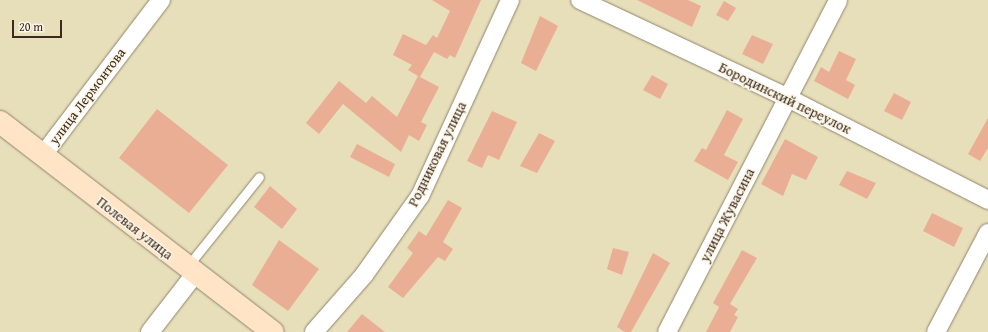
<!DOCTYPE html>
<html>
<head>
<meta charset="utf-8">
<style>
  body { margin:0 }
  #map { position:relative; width:988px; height:332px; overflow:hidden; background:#e7dfba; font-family:"Gentium Book Plus",serif }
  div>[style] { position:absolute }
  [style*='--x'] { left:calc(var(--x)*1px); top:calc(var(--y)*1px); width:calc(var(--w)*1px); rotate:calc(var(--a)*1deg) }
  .building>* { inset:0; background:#eaae95 }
  .roads { filter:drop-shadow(0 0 1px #91846c) drop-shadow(0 0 1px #91846c) }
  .lane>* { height:9px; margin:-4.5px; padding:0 4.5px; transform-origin:4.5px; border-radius:4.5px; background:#fff }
  .street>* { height:18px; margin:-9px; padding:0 9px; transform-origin:9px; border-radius:9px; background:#fff }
  .secondary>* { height:22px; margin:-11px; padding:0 11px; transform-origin:11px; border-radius:11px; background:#ffe4c6 }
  span { translate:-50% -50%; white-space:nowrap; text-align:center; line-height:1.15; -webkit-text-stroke:3px #fcf5e5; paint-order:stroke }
  .street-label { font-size:14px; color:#3b2a1e }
  .scale { position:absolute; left:12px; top:20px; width:50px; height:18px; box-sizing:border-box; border:2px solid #3b2a1e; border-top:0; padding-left:5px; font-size:12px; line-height:14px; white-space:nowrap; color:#3b2a1e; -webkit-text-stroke:3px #fcf5e5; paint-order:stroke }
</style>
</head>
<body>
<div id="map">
  <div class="building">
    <div style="clip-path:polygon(432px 0,481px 0,455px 58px,450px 55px,447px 59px,434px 52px,420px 77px,439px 87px,421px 122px,427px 125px,419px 141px,409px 135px,401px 152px,343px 104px,319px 134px,306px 123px,339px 81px,366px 103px,372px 96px,397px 117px,418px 76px,408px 70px,412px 65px,393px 55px,403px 34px,426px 45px,433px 35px,437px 38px,450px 11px)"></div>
    <div style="clip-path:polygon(637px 0,688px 0,701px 6px,692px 27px)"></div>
    <div style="clip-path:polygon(724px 1px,736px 8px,728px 21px,716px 15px)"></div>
    <div style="clip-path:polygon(540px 16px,558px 26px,536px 71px,521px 63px)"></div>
    <div style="clip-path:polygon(752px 35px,773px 44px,763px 64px,742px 54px)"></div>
    <div style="clip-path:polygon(839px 51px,856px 59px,846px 80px,855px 85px,848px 99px,814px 81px,821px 67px,829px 72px)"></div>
    <div style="clip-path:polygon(652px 75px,668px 84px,660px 99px,643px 90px)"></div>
    <div style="clip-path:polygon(894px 93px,911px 102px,902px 120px,884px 111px)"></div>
    <div style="clip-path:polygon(157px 109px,228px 165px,189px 213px,119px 158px)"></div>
    <div style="clip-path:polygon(727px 110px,743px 119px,724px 155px,738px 162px,728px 180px,694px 161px,702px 148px,706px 150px)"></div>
    <div style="clip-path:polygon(492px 111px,517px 122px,499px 160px,488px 155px,482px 168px,467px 161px)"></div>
    <div style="clip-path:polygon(988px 118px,988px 148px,980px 161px,968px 154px)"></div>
    <div style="clip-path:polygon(539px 133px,555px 141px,537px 173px,520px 166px)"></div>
    <div style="clip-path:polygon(785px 139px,818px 157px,806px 180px,792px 174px,783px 196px,761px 184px)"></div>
    <div style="clip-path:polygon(357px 144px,395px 164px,389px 177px,350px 157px)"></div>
    <div style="clip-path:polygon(847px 171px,876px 183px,867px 199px,839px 185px)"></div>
    <div style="clip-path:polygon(270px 186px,297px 209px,282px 229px,254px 207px)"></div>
    <div style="clip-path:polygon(448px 200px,462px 208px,443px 242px,453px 249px,445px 261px,438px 257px,403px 298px,388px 287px,413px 253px,407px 248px,419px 231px,426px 236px)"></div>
    <div style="clip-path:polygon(932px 213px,963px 228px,954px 247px,923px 231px)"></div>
    <div style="clip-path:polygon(279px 240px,319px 269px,288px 311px,252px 285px)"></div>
    <div style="clip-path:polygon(613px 248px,629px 252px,622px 275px,607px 269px)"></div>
    <div style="clip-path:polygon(742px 250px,757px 258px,730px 304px,738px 309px,734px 315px,738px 317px,730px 332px,706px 332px,719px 307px,713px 303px)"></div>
    <div style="clip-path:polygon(653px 253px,670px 263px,631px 332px,625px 332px,617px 327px)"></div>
    <div style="clip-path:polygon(362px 314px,385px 332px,347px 332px)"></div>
  </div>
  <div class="roads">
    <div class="lane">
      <div style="--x:187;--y:267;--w:115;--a:-51.3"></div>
    </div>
    <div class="street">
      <div style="--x:580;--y:0;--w:230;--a:25.2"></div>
      <div style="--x:788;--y:98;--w:225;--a:27"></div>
      <div style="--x:43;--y:155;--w:195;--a:-52.7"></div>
      <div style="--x:150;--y:332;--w:73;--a:-52.2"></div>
      <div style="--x:314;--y:332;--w:76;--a:-48.7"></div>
      <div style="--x:364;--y:275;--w:97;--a:-54.7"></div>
      <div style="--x:420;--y:196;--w:216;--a:-65.3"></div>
      <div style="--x:667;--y:332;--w:373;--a:-62.7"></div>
      <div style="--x:936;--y:332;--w:112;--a:-62.3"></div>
    </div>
    <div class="secondary">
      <div style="--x:0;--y:122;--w:344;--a:37.6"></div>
    </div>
  </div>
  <div class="street-label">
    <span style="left:87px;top:96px;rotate:-53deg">улица Лермонтова</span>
    <span style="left:785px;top:98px;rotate:26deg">Бородинский переулок</span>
    <span style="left:437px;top:154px;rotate:-64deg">Родниковая улица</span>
    <span style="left:727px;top:215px;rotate:-63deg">улица Жувасина</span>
    <span style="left:135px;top:228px;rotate:38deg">Полевая улица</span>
  </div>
  <div class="scale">20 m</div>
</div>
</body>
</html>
